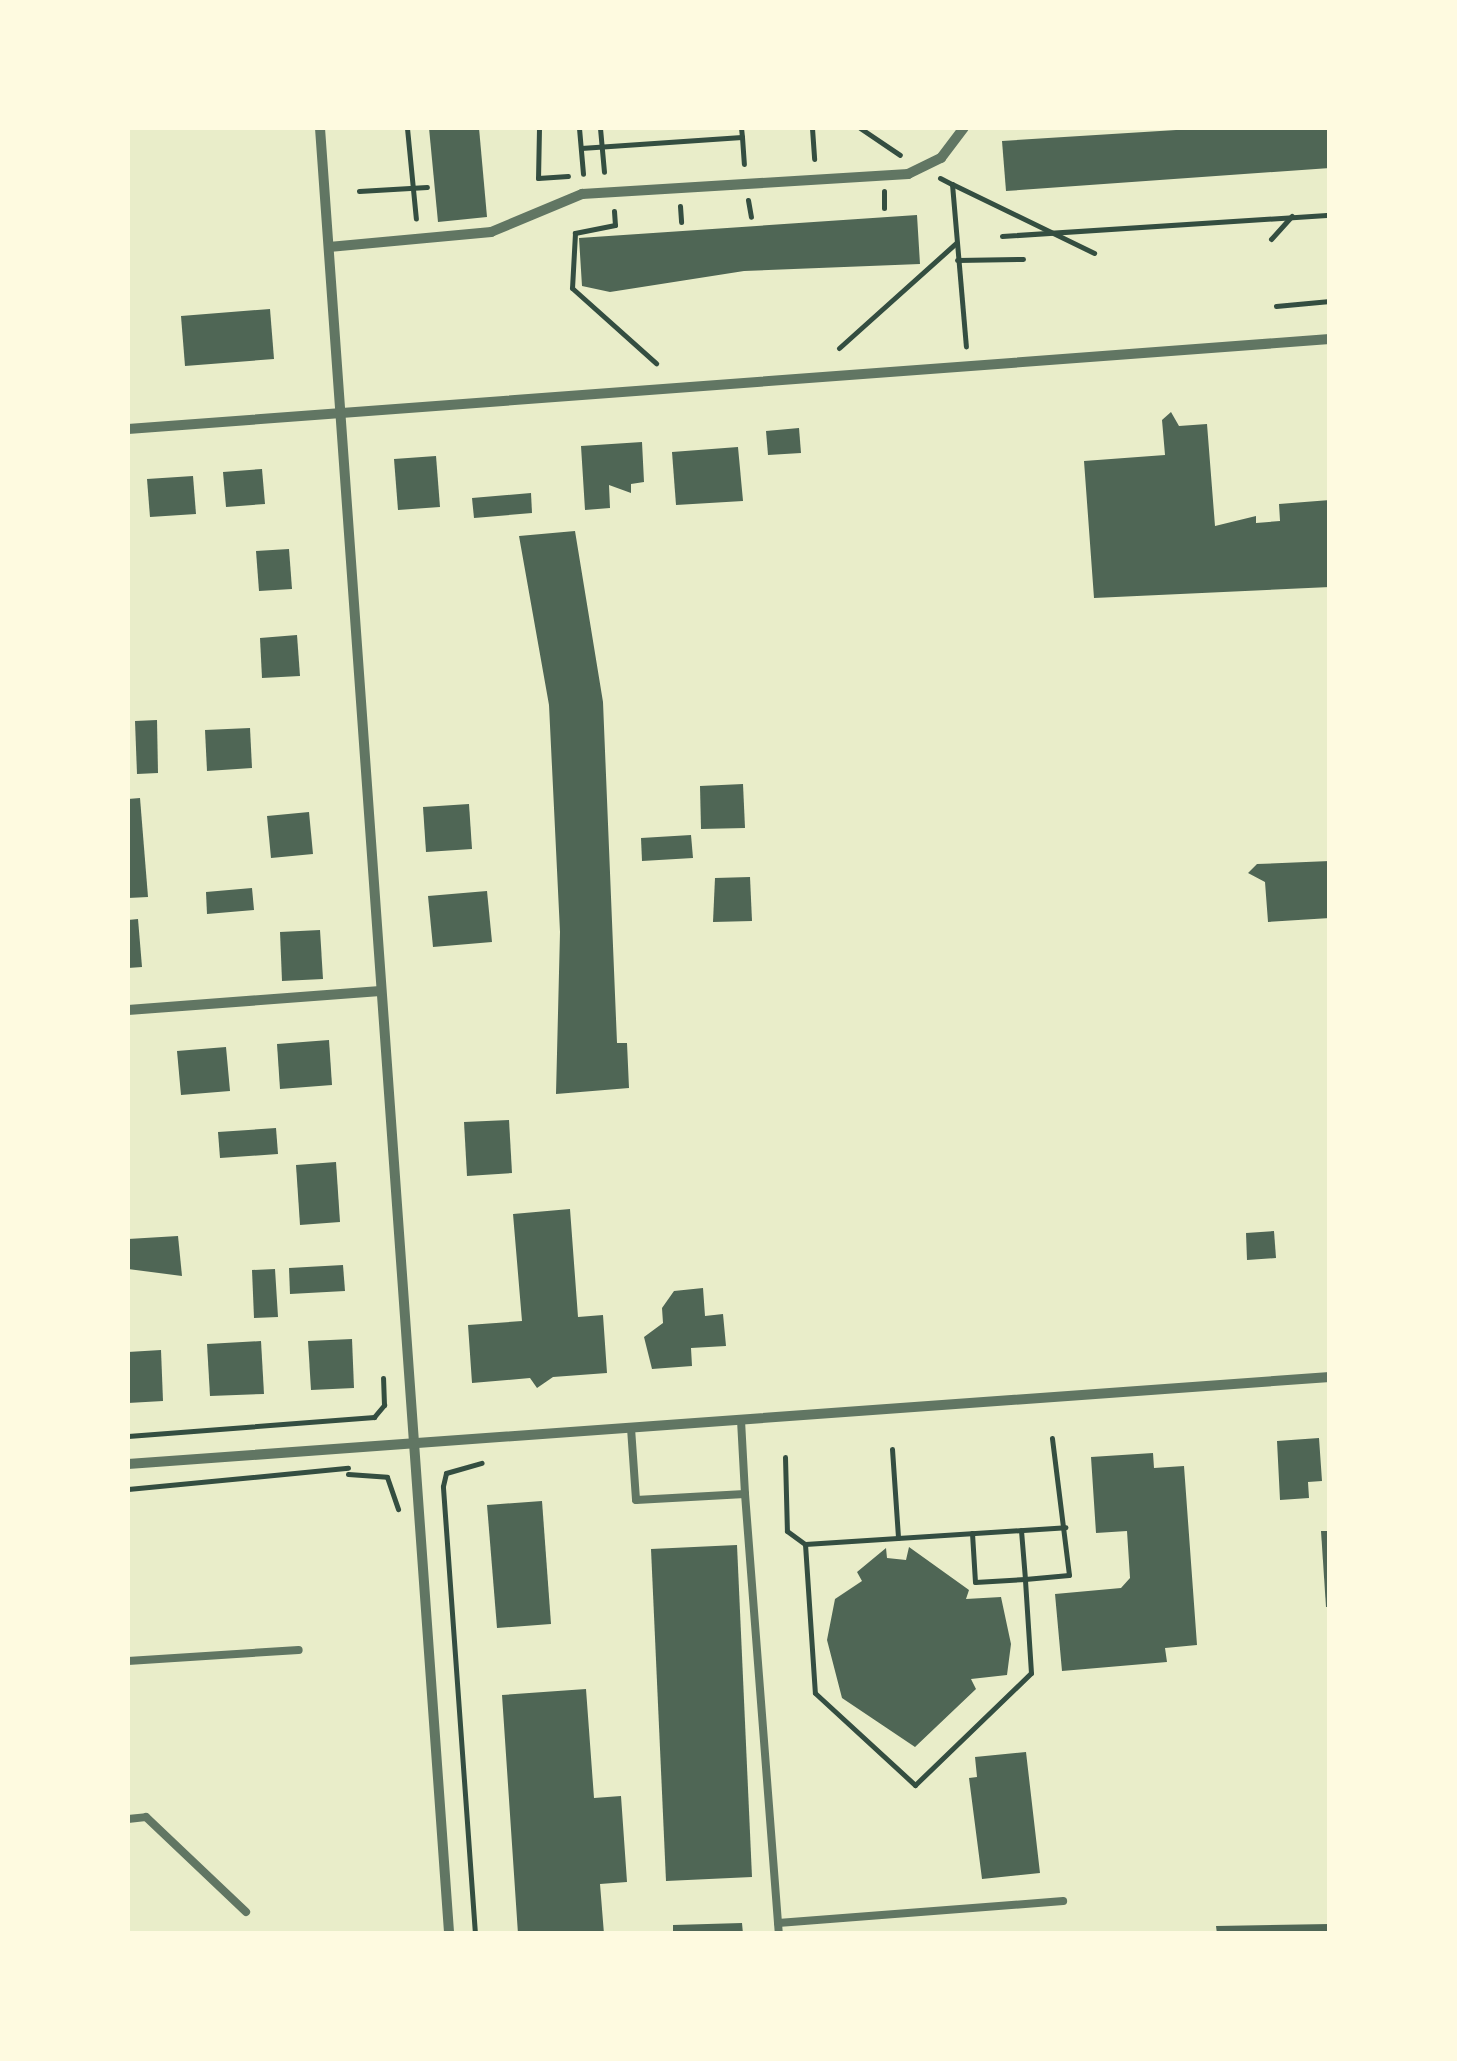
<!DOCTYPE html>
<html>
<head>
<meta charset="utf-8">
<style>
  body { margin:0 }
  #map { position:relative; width:1457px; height:2061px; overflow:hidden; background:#e9edc9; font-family:"Crimson Pro",serif }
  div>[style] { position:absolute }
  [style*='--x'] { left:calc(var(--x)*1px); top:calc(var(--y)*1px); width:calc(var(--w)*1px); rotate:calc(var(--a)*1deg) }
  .building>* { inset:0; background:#4f6655 }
  .path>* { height:5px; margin:-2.5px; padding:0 2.5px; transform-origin:2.5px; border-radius:2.5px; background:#344e41 }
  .service>* { height:8px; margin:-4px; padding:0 4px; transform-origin:4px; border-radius:4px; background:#617663 }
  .minor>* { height:10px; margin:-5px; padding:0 5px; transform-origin:5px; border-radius:5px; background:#617663 }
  span { translate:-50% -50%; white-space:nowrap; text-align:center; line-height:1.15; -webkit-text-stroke:8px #fefae0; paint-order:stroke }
  .frame { position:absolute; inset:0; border:130px solid #fefae0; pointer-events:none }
</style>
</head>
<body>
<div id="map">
  <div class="building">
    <div style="clip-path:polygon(429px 128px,479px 128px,487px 217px,438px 222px)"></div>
    <div style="clip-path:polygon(1208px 128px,1330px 128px,1330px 168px,1006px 191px,1002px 141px)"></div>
    <div style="clip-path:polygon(917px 215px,920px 264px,744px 271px,610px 292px,582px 286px,579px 238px)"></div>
    <div style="clip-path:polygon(270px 309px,274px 359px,185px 366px,181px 316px)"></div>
    <div style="clip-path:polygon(1171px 412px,1179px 426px,1207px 424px,1215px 526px,1256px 516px,1256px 523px,1280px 521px,1279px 504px,1330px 500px,1330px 587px,1094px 598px,1084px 461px,1165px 455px,1162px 420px)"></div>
    <div style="clip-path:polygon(799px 428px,801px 453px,768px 455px,766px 431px)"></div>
    <div style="clip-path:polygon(642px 442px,644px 482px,631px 484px,631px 493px,609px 485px,610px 508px,585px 510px,581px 446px)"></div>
    <div style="clip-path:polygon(738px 447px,743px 501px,676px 505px,672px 452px)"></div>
    <div style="clip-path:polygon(436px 456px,440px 507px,398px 510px,394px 459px)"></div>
    <div style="clip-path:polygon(262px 469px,265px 504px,226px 507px,223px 472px)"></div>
    <div style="clip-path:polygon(193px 476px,196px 514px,150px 517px,147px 479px)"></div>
    <div style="clip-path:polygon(531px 493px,532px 513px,474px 518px,472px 498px)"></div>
    <div style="clip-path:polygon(575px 531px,603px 702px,617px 1043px,627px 1043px,629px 1088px,556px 1094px,560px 932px,549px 705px,519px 536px)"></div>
    <div style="clip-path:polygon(289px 549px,292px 589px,259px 591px,256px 551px)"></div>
    <div style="clip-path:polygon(297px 635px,300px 676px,262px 678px,260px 638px)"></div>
    <div style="clip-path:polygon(157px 720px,158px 773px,137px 774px,135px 721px)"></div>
    <div style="clip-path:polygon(250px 728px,252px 768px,207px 771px,205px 730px)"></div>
    <div style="clip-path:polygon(743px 784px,745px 828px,701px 829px,700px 786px)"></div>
    <div style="clip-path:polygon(140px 798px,148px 897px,128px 898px,128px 799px)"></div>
    <div style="clip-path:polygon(469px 804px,472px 849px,426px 852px,423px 807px)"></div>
    <div style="clip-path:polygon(309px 812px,313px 854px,271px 858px,267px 816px)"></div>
    <div style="clip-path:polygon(691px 835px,693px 858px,642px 861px,641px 838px)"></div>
    <div style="clip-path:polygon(1330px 861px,1330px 918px,1268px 922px,1265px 882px,1248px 873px,1257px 864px)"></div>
    <div style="clip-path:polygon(750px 877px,752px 921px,713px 922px,715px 878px)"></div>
    <div style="clip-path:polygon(252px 888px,254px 910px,207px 914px,206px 892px)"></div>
    <div style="clip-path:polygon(487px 891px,492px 942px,433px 947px,428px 896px)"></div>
    <div style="clip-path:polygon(138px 919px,142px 967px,128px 968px,128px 920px)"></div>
    <div style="clip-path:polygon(320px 930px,323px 979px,282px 981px,280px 932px)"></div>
    <div style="clip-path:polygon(329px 1040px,332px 1085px,280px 1089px,277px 1044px)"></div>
    <div style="clip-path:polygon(226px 1047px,230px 1091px,181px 1095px,177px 1051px)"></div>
    <div style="clip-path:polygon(509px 1120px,512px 1173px,467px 1176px,464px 1122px)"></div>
    <div style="clip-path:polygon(276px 1128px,278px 1154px,220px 1158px,218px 1132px)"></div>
    <div style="clip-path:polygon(336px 1162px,340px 1222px,300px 1225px,296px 1165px)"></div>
    <div style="clip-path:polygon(570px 1209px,578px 1317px,603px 1315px,607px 1373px,553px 1377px,537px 1388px,530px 1378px,472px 1383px,468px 1325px,522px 1321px,513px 1214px)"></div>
    <div style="clip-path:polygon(1274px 1231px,1276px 1258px,1247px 1260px,1246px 1233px)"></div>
    <div style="clip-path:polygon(178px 1236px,182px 1276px,128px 1269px,128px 1239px)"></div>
    <div style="clip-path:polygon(343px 1265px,345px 1291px,290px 1294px,289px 1268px)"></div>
    <div style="clip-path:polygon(275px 1269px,278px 1317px,254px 1318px,252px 1270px)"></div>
    <div style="clip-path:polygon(703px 1288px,705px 1316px,723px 1314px,726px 1346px,691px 1348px,692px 1366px,652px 1369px,644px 1337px,663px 1323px,662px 1308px,674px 1291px)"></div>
    <div style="clip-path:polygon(352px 1339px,354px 1388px,311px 1390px,308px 1341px)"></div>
    <div style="clip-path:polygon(261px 1341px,264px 1394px,210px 1396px,207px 1344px)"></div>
    <div style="clip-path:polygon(161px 1350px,163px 1401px,128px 1403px,128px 1352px)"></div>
    <div style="clip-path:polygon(1319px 1438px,1322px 1481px,1308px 1482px,1309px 1498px,1280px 1500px,1277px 1441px)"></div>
    <div style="clip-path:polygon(1153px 1453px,1154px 1468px,1184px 1466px,1197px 1645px,1165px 1648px,1167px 1662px,1062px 1671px,1055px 1594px,1121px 1588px,1130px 1578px,1127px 1531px,1096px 1533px,1091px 1457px)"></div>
    <div style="clip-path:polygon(542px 1501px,551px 1624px,497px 1628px,487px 1505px)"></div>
    <div style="clip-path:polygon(1321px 1531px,1330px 1531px,1330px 1607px,1326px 1607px)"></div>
    <div style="clip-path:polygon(737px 1545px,752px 1877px,666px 1881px,651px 1549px)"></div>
    <div style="clip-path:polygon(909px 1547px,969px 1590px,966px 1599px,1001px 1597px,1011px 1644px,1007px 1675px,971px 1679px,976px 1689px,915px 1747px,842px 1698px,827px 1640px,835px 1599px,862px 1581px,857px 1572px,886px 1548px,887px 1558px,906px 1560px)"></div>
    <div style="clip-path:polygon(586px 1689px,594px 1798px,621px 1796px,627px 1882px,600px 1884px,604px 1934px,518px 1934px,502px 1695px)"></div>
    <div style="clip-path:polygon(1026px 1752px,1040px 1873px,982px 1879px,969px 1778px,977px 1777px,975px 1757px)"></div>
    <div style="clip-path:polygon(742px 1923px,743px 1934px,673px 1934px,673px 1925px)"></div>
    <div style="clip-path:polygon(1330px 1924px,1330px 1934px,1217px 1934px,1216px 1926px)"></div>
  </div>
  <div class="path">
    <div style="--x:407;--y:128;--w:91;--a:84.4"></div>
    <div style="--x:539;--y:128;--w:50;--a:91.1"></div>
    <div style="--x:538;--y:178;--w:30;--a:-4"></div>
    <div style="--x:579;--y:128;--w:46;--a:85"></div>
    <div style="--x:600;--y:128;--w:44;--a:84.8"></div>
    <div style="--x:812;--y:128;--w:31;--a:86"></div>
    <div style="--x:860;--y:128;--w:48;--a:34"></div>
    <div style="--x:742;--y:137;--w:27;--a:86"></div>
    <div style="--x:581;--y:148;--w:161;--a:-3.9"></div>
    <div style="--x:742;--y:137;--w:9;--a:-96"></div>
    <div style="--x:940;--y:178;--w:13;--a:27"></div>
    <div style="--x:952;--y:184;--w:163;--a:85.1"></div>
    <div style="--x:952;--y:184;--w:158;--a:25.9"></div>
    <div style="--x:359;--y:191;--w:68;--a:-3.4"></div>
    <div style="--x:884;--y:191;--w:17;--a:90"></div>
    <div style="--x:748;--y:200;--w:17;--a:80"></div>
    <div style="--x:680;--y:206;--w:16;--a:86"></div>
    <div style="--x:614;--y:211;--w:14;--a:86"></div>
    <div style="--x:615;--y:225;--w:41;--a:168.7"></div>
    <div style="--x:575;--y:233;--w:55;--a:93.1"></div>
    <div style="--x:572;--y:288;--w:113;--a:41.8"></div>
    <div style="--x:1002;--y:236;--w:329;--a:-3.7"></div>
    <div style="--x:1271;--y:239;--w:31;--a:-48"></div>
    <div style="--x:957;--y:260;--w:66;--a:-0.9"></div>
    <div style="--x:1276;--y:306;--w:54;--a:-5.3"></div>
    <div style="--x:839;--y:348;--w:157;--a:-41.9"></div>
    <div style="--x:128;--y:1436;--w:247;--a:-4.4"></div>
    <div style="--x:374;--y:1417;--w:16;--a:-50"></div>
    <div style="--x:384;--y:1405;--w:27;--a:-92"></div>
    <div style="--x:892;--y:1449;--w:89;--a:86.1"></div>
    <div style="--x:785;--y:1457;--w:74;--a:88.5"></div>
    <div style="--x:787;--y:1531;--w:22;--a:36"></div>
    <div style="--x:805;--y:1544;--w:149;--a:86.2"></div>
    <div style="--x:815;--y:1693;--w:136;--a:42.6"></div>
    <div style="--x:915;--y:1785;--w:161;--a:-44"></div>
    <div style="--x:1031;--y:1673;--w:94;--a:-93.7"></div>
    <div style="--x:1025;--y:1579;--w:44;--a:-5.2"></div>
    <div style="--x:1069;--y:1575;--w:138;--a:-97.1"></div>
    <div style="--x:348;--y:1474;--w:39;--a:4"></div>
    <div style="--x:387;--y:1477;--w:34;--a:71"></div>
    <div style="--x:128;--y:1489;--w:221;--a:-5.5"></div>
    <div style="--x:972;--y:1533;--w:49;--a:86.5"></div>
    <div style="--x:975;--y:1582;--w:50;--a:-3.4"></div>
    <div style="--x:1025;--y:1579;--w:49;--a:-94.7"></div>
    <div style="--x:805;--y:1544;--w:261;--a:-3.7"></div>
    <div style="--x:475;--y:1934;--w:449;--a:-94.1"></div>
    <div style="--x:443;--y:1486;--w:13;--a:-77"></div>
    <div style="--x:446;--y:1473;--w:37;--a:-16"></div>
  </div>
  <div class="service">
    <div style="--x:631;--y:1428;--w:72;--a:86"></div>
    <div style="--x:636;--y:1500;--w:109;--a:-3.2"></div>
    <div style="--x:745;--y:1494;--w:74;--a:-93.1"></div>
    <div style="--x:745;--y:1494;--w:441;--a:85.6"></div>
    <div style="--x:128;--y:1661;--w:171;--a:-3.7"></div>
    <div style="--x:128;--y:1819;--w:18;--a:-6"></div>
    <div style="--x:146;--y:1817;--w:138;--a:43.5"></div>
    <div style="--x:778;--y:1923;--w:286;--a:-4.4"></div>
  </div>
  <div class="minor">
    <div style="--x:320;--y:128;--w:1811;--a:85.91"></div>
    <div style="--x:329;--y:247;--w:163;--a:-5.3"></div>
    <div style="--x:491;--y:232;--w:99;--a:-22.7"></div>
    <div style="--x:582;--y:194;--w:327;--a:-3.5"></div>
    <div style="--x:908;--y:174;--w:37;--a:-26"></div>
    <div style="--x:941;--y:158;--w:38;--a:-53"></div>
    <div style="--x:128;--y:429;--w:1205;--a:-4.28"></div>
    <div style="--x:128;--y:1010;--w:253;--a:-4.3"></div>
    <div style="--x:128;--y:1464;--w:1205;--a:-4.14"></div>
  </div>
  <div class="frame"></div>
</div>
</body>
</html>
